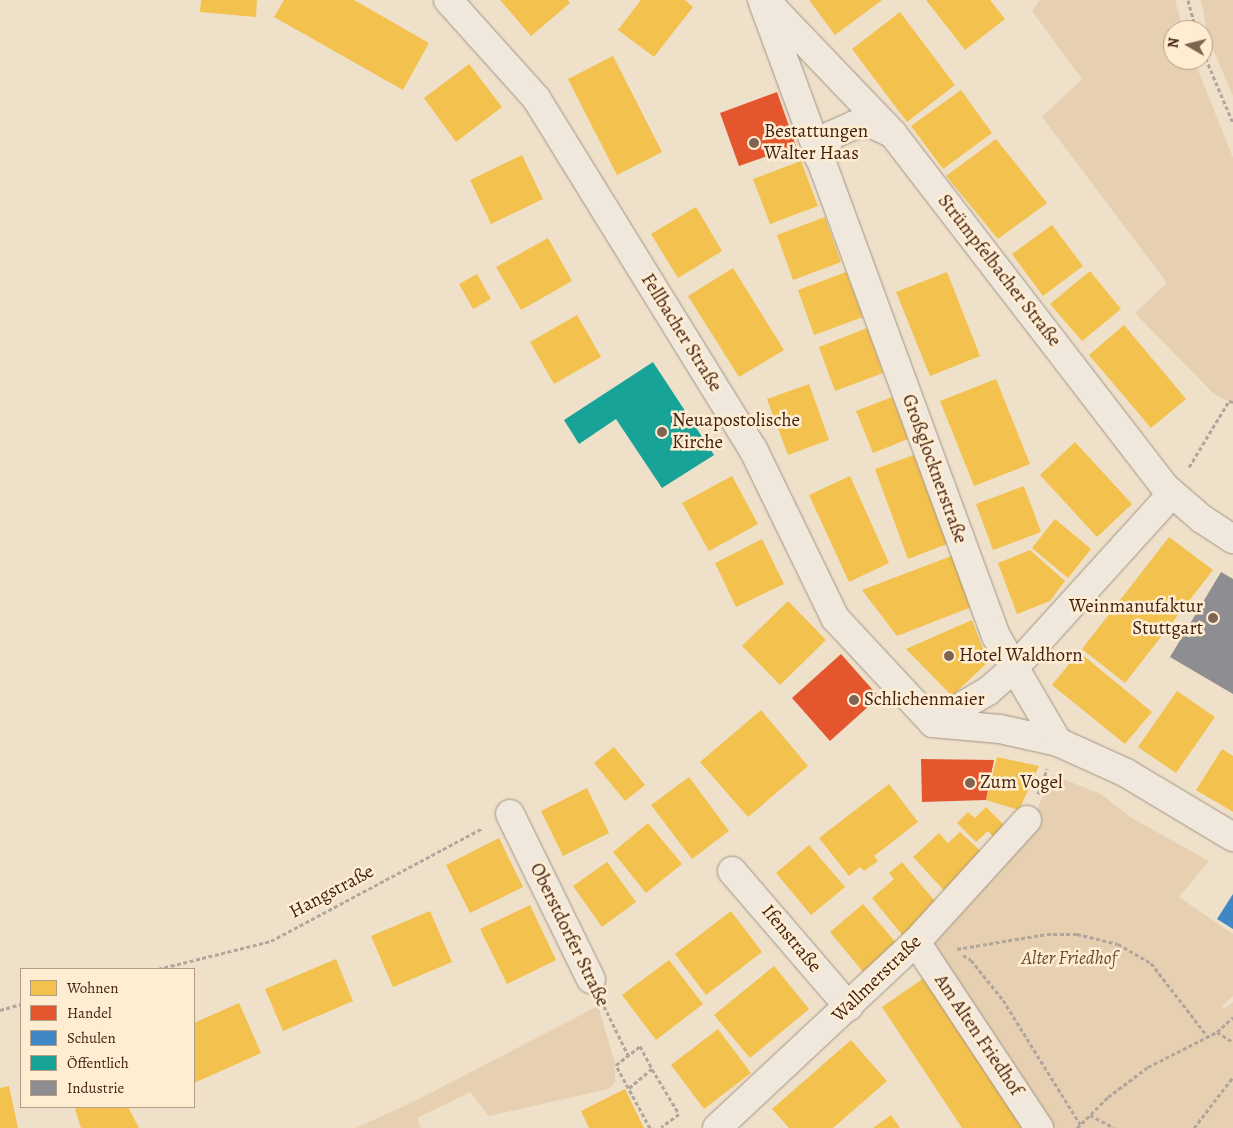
<!DOCTYPE html>
<html>
<head>
<meta charset="utf-8">
<style>
  body { margin:0 }
  #map { position:relative; width:1233px; height:1128px; overflow:hidden; background:#efe0c9; font-family:Alegreya,serif }
  div>[style] { position:absolute }
  [style*='--x'] { left:calc(var(--x)*1px); top:calc(var(--y)*1px); width:calc(var(--w)*1px); rotate:calc(var(--a)*1deg) }
  .green>* { inset:0; background:#e6d0b1 }
  .homes>* { inset:0; background:#f2c14e }
  .shops>* { inset:0; background:#e4572e }
  .schools>* { inset:0; background:#3f88c5 }
  .public>* { inset:0; background:#17a398 }
  .industry>* { inset:0; background:#8d8d92 }
  .path>* { height:3px; margin-top:-1.5px; transform-origin:0; background:repeating-linear-gradient(90deg,#b0a69d 0 4px,transparent 0 6.5px) }
  .roads { filter:drop-shadow(0 0 1px #a19485) drop-shadow(0 0 1px #a19485) }
  .minor>* { height:28px; margin:-14px; padding:0 14px; transform-origin:14px; border-radius:14px; background:#f0e8dd }
  .dots>* { width:14px; height:14px; translate:-50% -50%; box-sizing:border-box; border:2px solid #ffedd2; border-radius:50% }
  span { translate:-50% -50%; white-space:nowrap; text-align:center; line-height:1.15; -webkit-text-stroke:5px #ffedd2; paint-order:stroke }
  .poi-label { font-size:19px; color:#432114 }
  .left { translate:0 -50%; text-align:left }
  .right { translate:-100% -50%; text-align:right }
  .street-label { font-size:19px; color:#432114 }
  .park-label { font-size:19px; color:#6a4a36; font-style:italic }
  .legend { position:absolute; left:20px; top:968px; width:175px; height:140px; box-sizing:border-box; background:#ffedd2; border:1px solid #b49b86; margin:0; padding:6px 9px; list-style:none; font-size:15px; color:#432114 }
  .legend li { display:flex; align-items:center; gap:10px; height:25px }
  .legend b { width:25px; border:1px solid #b49b86 }
  .north { position:absolute; left:1163px; top:20px; width:50px; height:50px; box-sizing:border-box; background:#ffedd2; border:1px solid #b49b86; border-radius:50%; rotate:278deg; font-size:14px; font-weight:700; line-height:20px; text-align:center; color:#432114 }
  .north::after { content:''; display:block; margin:auto; width:18px; height:22px; background:#7f6453; clip-path:polygon(50% 0,100% 100%,50% 72%,0 100%) }
</style>
</head>
<body>
<div id="map">
  <div class="green">
    <div style="clip-path:polygon(1040px 0,1175px 0,1183px 30px,1173px 30px,1173px 60px,1194px 60px,1233px 158px,1233px 404px,1213px 393px,1135px 313px,1167px 283px,1042px 117px,1082px 79px,1032px 11px)"></div>
    <div style="clip-path:polygon(1201px 0,1233px 0,1233px 96px,1208px 38px)"></div>
    <div style="clip-path:polygon(1053px 775px,1101px 794px,1130px 817px,1209px 861px,1179px 897px,1233px 934px,1233px 996px,1221px 1007px,1226px 1008px,1233px 1002px,1233px 1128px,1053px 1128px,927px 935px,1032px 820px)"></div>
    <div style="clip-path:polygon(598px 1006px,615px 1063px,615px 1082px,608px 1089px,489px 1116px,470px 1092px,417px 1118px,421px 1128px,356px 1128px,417px 1100px)"></div>
  </div>
  <div class="homes">
    <div style="clip-path:polygon(201px 0,257px 0,256px 17px,200px 12px)"></div>
    <div style="clip-path:polygon(284px 0,354px 0,429px 43px,403px 90px,274px 17px)"></div>
    <div style="clip-path:polygon(500px 0,568px 0,570px 3px,531px 36px)"></div>
    <div style="clip-path:polygon(641px 0,685px 0,693px 7px,654px 57px,618px 30px)"></div>
    <div style="clip-path:polygon(809px 0,882px 0,835px 35px)"></div>
    <div style="clip-path:polygon(926px 0,990px 0,1005px 19px,965px 50px)"></div>
    <div style="clip-path:polygon(900px 12px,955px 85px,907px 122px,852px 49px)"></div>
    <div style="clip-path:polygon(613px 56px,662px 152px,617px 175px,568px 79px)"></div>
    <div style="clip-path:polygon(469px 64px,502px 107px,456px 142px,424px 98px)"></div>
    <div style="clip-path:polygon(961px 90px,992px 133px,943px 169px,911px 126px)"></div>
    <div style="clip-path:polygon(996px 139px,1047px 203px,998px 239px,946px 176px)"></div>
    <div style="clip-path:polygon(522px 155px,543px 199px,491px 224px,470px 180px)"></div>
    <div style="clip-path:polygon(801px 161px,818px 206px,770px 224px,753px 179px)"></div>
    <div style="clip-path:polygon(696px 207px,722px 251px,678px 278px,651px 234px)"></div>
    <div style="clip-path:polygon(825px 217px,841px 262px,793px 280px,777px 235px)"></div>
    <div style="clip-path:polygon(1052px 225px,1083px 266px,1043px 296px,1012px 254px)"></div>
    <div style="clip-path:polygon(548px 238px,572px 281px,521px 310px,496px 267px)"></div>
    <div style="clip-path:polygon(733px 268px,784px 350px,739px 377px,688px 296px)"></div>
    <div style="clip-path:polygon(1090px 271px,1121px 309px,1082px 341px,1050px 304px)"></div>
    <div style="clip-path:polygon(846px 272px,863px 317px,814px 335px,798px 290px)"></div>
    <div style="clip-path:polygon(947px 272px,980px 356px,930px 376px,896px 292px)"></div>
    <div style="clip-path:polygon(477px 274px,491px 299px,473px 309px,459px 284px)"></div>
    <div style="clip-path:polygon(577px 315px,601px 357px,554px 384px,530px 342px)"></div>
    <div style="clip-path:polygon(1124px 325px,1186px 399px,1151px 428px,1089px 355px)"></div>
    <div style="clip-path:polygon(867px 328px,883px 373px,835px 391px,819px 347px)"></div>
    <div style="clip-path:polygon(996px 379px,1030px 464px,974px 486px,940px 401px)"></div>
    <div style="clip-path:polygon(809px 384px,829px 440px,788px 455px,767px 399px)"></div>
    <div style="clip-path:polygon(892px 397px,908px 439px,873px 453px,856px 411px)"></div>
    <div style="clip-path:polygon(1075px 442px,1132px 504px,1097px 537px,1040px 475px)"></div>
    <div style="clip-path:polygon(914px 455px,947px 544px,908px 559px,875px 469px)"></div>
    <div style="clip-path:polygon(732px 476px,758px 524px,709px 551px,682px 503px)"></div>
    <div style="clip-path:polygon(850px 476px,889px 563px,849px 582px,809px 495px)"></div>
    <div style="clip-path:polygon(1024px 486px,1041px 532px,993px 550px,976px 504px)"></div>
    <div style="clip-path:polygon(1055px 519px,1091px 549px,1068px 578px,1032px 548px)"></div>
    <div style="clip-path:polygon(1169px 537px,1213px 570px,1125px 683px,1082px 649px)"></div>
    <div style="clip-path:polygon(762px 539px,784px 584px,736px 607px,715px 563px)"></div>
    <div style="clip-path:polygon(1030px 550px,1065px 581px,1050px 601px,1017px 614px,998px 563px)"></div>
    <div style="clip-path:polygon(954px 555px,974px 606px,897px 636px,862px 590px)"></div>
    <div style="clip-path:polygon(788px 601px,826px 640px,780px 685px,742px 646px)"></div>
    <div style="clip-path:polygon(972px 620px,988px 662px,952px 696px,906px 649px)"></div>
    <div style="clip-path:polygon(1079px 652px,1152px 712px,1125px 744px,1052px 685px)"></div>
    <div style="clip-path:polygon(1177px 691px,1215px 717px,1176px 773px,1138px 747px)"></div>
    <div style="clip-path:polygon(761px 710px,808px 766px,748px 817px,700px 762px)"></div>
    <div style="clip-path:polygon(614px 747px,645px 785px,625px 801px,594px 763px)"></div>
    <div style="clip-path:polygon(1222px 749px,1233px 756px,1233px 812px,1196px 790px)"></div>
    <div style="clip-path:polygon(997px 757px,1039px 766px,1019px 810px,986px 800px)"></div>
    <div style="clip-path:polygon(689px 777px,729px 831px,692px 859px,651px 805px)"></div>
    <div style="clip-path:polygon(889px 784px,918px 822px,874px 856px,878px 861px,864px 871px,860px 867px,849px 876px,819px 838px)"></div>
    <div style="clip-path:polygon(587px 788px,609px 833px,563px 856px,541px 811px)"></div>
    <div style="clip-path:polygon(986px 807px,1005px 826px,994px 838px,988px 831px,976px 842px,957px 823px,968px 812px,975px 818px)"></div>
    <div style="clip-path:polygon(648px 823px,682px 864px,646px 893px,613px 852px)"></div>
    <div style="clip-path:polygon(960px 832px,987px 857px,949px 896px,913px 857px,939px 833px,948px 843px)"></div>
    <div style="clip-path:polygon(499px 838px,523px 887px,470px 913px,446px 865px)"></div>
    <div style="clip-path:polygon(809px 845px,845px 887px,811px 915px,776px 873px)"></div>
    <div style="clip-path:polygon(607px 862px,636px 902px,602px 927px,573px 886px)"></div>
    <div style="clip-path:polygon(902px 862px,939px 906px,903px 936px,872px 898px,894px 879px,889px 873px)"></div>
    <div style="clip-path:polygon(863px 904px,898px 945px,864px 973px,830px 932px)"></div>
    <div style="clip-path:polygon(530px 905px,556px 960px,507px 984px,480px 929px)"></div>
    <div style="clip-path:polygon(430px 911px,452px 962px,393px 987px,371px 936px)"></div>
    <div style="clip-path:polygon(731px 911px,762px 952px,706px 995px,675px 954px)"></div>
    <div style="clip-path:polygon(336px 959px,353px 1001px,283px 1031px,265px 989px)"></div>
    <div style="clip-path:polygon(669px 960px,703px 1004px,656px 1040px,622px 995px)"></div>
    <div style="clip-path:polygon(774px 966px,809px 1009px,750px 1058px,714px 1015px)"></div>
    <div style="clip-path:polygon(924px 978px,1023px 1128px,962px 1128px,882px 1007px)"></div>
    <div style="clip-path:polygon(239px 1003px,261px 1053px,194px 1083px,194px 1023px)"></div>
    <div style="clip-path:polygon(718px 1029px,751px 1073px,704px 1109px,671px 1065px)"></div>
    <div style="clip-path:polygon(851px 1040px,887px 1081px,833px 1128px,789px 1128px,772px 1109px)"></div>
    <div style="clip-path:polygon(9px 1086px,18px 1128px,0 1128px,0 1088px)"></div>
    <div style="clip-path:polygon(625px 1089px,644px 1128px,589px 1128px,581px 1111px)"></div>
    <div style="clip-path:polygon(79px 1107px,128px 1107px,139px 1128px,81px 1128px,75px 1109px)"></div>
    <div style="clip-path:polygon(891px 1115px,900px 1128px,873px 1128px)"></div>
  </div>
  <div class="shops">
    <div style="clip-path:polygon(777px 92px,796px 146px,739px 166px,720px 113px)"></div>
    <div style="clip-path:polygon(841px 654px,879px 697px,830px 741px,792px 698px)"></div>
    <div style="clip-path:polygon(921px 759px,994px 760px,986px 800px,922px 802px)"></div>
  </div>
  <div class="schools">
    <div style="clip-path:polygon(1233px 894px,1233px 929px,1217px 919px)"></div>
  </div>
  <div class="public">
    <div style="clip-path:polygon(653px 362px,714px 455px,662px 488px,616px 419px,579px 444px,564px 420px)"></div>
  </div>
  <div class="industry">
    <div style="clip-path:polygon(1221px 572px,1233px 579px,1233px 694px,1170px 657px)"></div>
  </div>
  <div class="path">
    <div style="--x:1188;--y:0;--w:31;--a:75"></div>
    <div style="--x:1203;--y:52;--w:77;--a:67.1"></div>
    <div style="--x:1189;--y:467;--w:77;--a:-58.8"></div>
    <div style="--x:1229;--y:401;--w:4;--a:14"></div>
    <div style="--x:1038;--y:794;--w:27;--a:-70"></div>
    <div style="--x:957;--y:949;--w:91;--a:-9.5"></div>
    <div style="--x:1047;--y:934;--w:30;--a:0"></div>
    <div style="--x:1077;--y:934;--w:42;--a:13.7"></div>
    <div style="--x:1118;--y:944;--w:38;--a:30"></div>
    <div style="--x:1151;--y:963;--w:93;--a:52.4"></div>
    <div style="--x:963;--y:955;--w:9;--a:32"></div>
    <div style="--x:971;--y:960;--w:51;--a:51.3"></div>
    <div style="--x:1003;--y:1000;--w:146;--a:58.2"></div>
    <div style="--x:158;--y:969;--w:116;--a:-13.9"></div>
    <div style="--x:271;--y:941;--w:240;--a:-28.1"></div>
    <div style="--x:604;--y:1006;--w:55;--a:63.9"></div>
    <div style="--x:0;--y:1010;--w:22;--a:-16"></div>
    <div style="--x:1217;--y:1032;--w:19;--a:32"></div>
    <div style="--x:629;--y:1088;--w:30;--a:-40"></div>
    <div style="--x:652;--y:1069;--w:52;--a:59"></div>
    <div style="--x:679;--y:1114;--w:22;--a:144"></div>
    <div style="--x:1090;--y:1115;--w:27;--a:28"></div>
    <div style="--x:650;--y:1128;--w:72;--a:-118.4"></div>
    <div style="--x:616;--y:1065;--w:31;--a:-38"></div>
    <div style="--x:640;--y:1046;--w:26;--a:62"></div>
    <div style="--x:1077;--y:1128;--w:44;--a:-45"></div>
    <div style="--x:1108;--y:1097;--w:50;--a:-36.9"></div>
    <div style="--x:1148;--y:1067;--w:77;--a:-26.9"></div>
    <div style="--x:1217;--y:1032;--w:22;--a:-43"></div>
    <div style="--x:1194;--y:1128;--w:64;--a:-52.6"></div>
  </div>
  <div class="roads">
    <div class="minor">
      <div style="--x:448;--y:0;--w:132;--a:48.1"></div>
      <div style="--x:536;--y:98;--w:413;--a:58.3"></div>
      <div style="--x:753;--y:449;--w:188;--a:64.1"></div>
      <div style="--x:835;--y:618;--w:144;--a:47"></div>
      <div style="--x:762;--y:0;--w:678;--a:69.8"></div>
      <div style="--x:996;--y:636;--w:123;--a:59.7"></div>
      <div style="--x:766;--y:1;--w:184;--a:46.3"></div>
      <div style="--x:893;--y:134;--w:446;--a:52.4"></div>
      <div style="--x:1165;--y:487;--w:49;--a:40.9"></div>
      <div style="--x:1202;--y:519;--w:37;--a:33"></div>
      <div style="--x:819;--y:158;--w:26;--a:-61"></div>
      <div style="--x:832;--y:135;--w:24;--a:-24"></div>
      <div style="--x:854;--y:125;--w:18;--a:-3"></div>
      <div style="--x:872;--y:124;--w:23;--a:25"></div>
      <div style="--x:933;--y:723;--w:64;--a:-30.2"></div>
      <div style="--x:988;--y:691;--w:35;--a:-41"></div>
      <div style="--x:1014;--y:668;--w:235;--a:-47.8"></div>
      <div style="--x:933;--y:723;--w:67;--a:5.1"></div>
      <div style="--x:1000;--y:729;--w:59;--a:12.6"></div>
      <div style="--x:1058;--y:742;--w:75;--a:24.5"></div>
      <div style="--x:1126;--y:773;--w:125;--a:30.9"></div>
      <div style="--x:510;--y:814;--w:184;--a:63.9"></div>
      <div style="--x:732;--y:871;--w:179;--a:49.3"></div>
      <div style="--x:916;--y:942;--w:223;--a:56.5"></div>
      <div style="--x:717;--y:1128;--w:272;--a:-43.1"></div>
      <div style="--x:916;--y:942;--w:165;--a:-47.7"></div>
    </div>
  </div>
  <div class="dots">
    <div style="left:754px;top:143px;background:#7f6453"></div>
    <div style="left:662px;top:432px;background:#7f6453"></div>
    <div style="left:1213px;top:618px;background:#7f6453"></div>
    <div style="left:949px;top:656px;background:#7f6453"></div>
    <div style="left:854px;top:700px;background:#7f6453"></div>
    <div style="left:970px;top:783px;background:#7f6453"></div>
  </div>
  <div class="poi-label">
    <span class="left" style="left:764px;top:143px">Bestattungen<br>Walter Haas</span>
    <span class="left" style="left:672px;top:432px">Neuapostolische<br>Kirche</span>
    <span class="right" style="left:1203px;top:618px">Weinmanufaktur<br>Stuttgart</span>
    <span class="left" style="left:959px;top:656px">Hotel Waldhorn</span>
    <span class="left" style="left:864px;top:700px">Schlichenmaier</span>
    <span class="left" style="left:980px;top:783px">Zum Vogel</span>
  </div>
  <div class="street-label">
    <span style="left:999px;top:271px;rotate:52deg">Strümpfelbacher Straße</span>
    <span style="left:681px;top:333px;rotate:58deg">Fellbacher Straße</span>
    <span style="left:934px;top:469px;rotate:70deg">Großglocknerstraße</span>
    <span style="left:332px;top:892px;rotate:-28deg">Hangstraße</span>
    <span style="left:569px;top:935px;rotate:64deg">Oberstdorfer Straße</span>
    <span style="left:791px;top:939px;rotate:50deg">Ifenstraße</span>
    <span style="left:877px;top:979px;rotate:-44deg">Wallmerstraße</span>
    <span style="left:978px;top:1035px;rotate:56deg">Am Alten Friedhof</span>
  </div>
  <div class="park-label">
    <span style="left:1069px;top:959px">Alter Friedhof</span>
  </div>
  <ul class="legend">
  <li><b style="height:14px;background:#f2c14e"></b>Wohnen</li>
  <li><b style="height:14px;background:#e4572e"></b>Handel</li>
  <li><b style="height:14px;background:#3f88c5"></b>Schulen</li>
  <li><b style="height:14px;background:#17a398"></b>Öffentlich</li>
  <li><b style="height:14px;background:#8d8d92"></b>Industrie</li>
  </ul>
  <div class="north">N</div>
</div>
</body>
</html>
